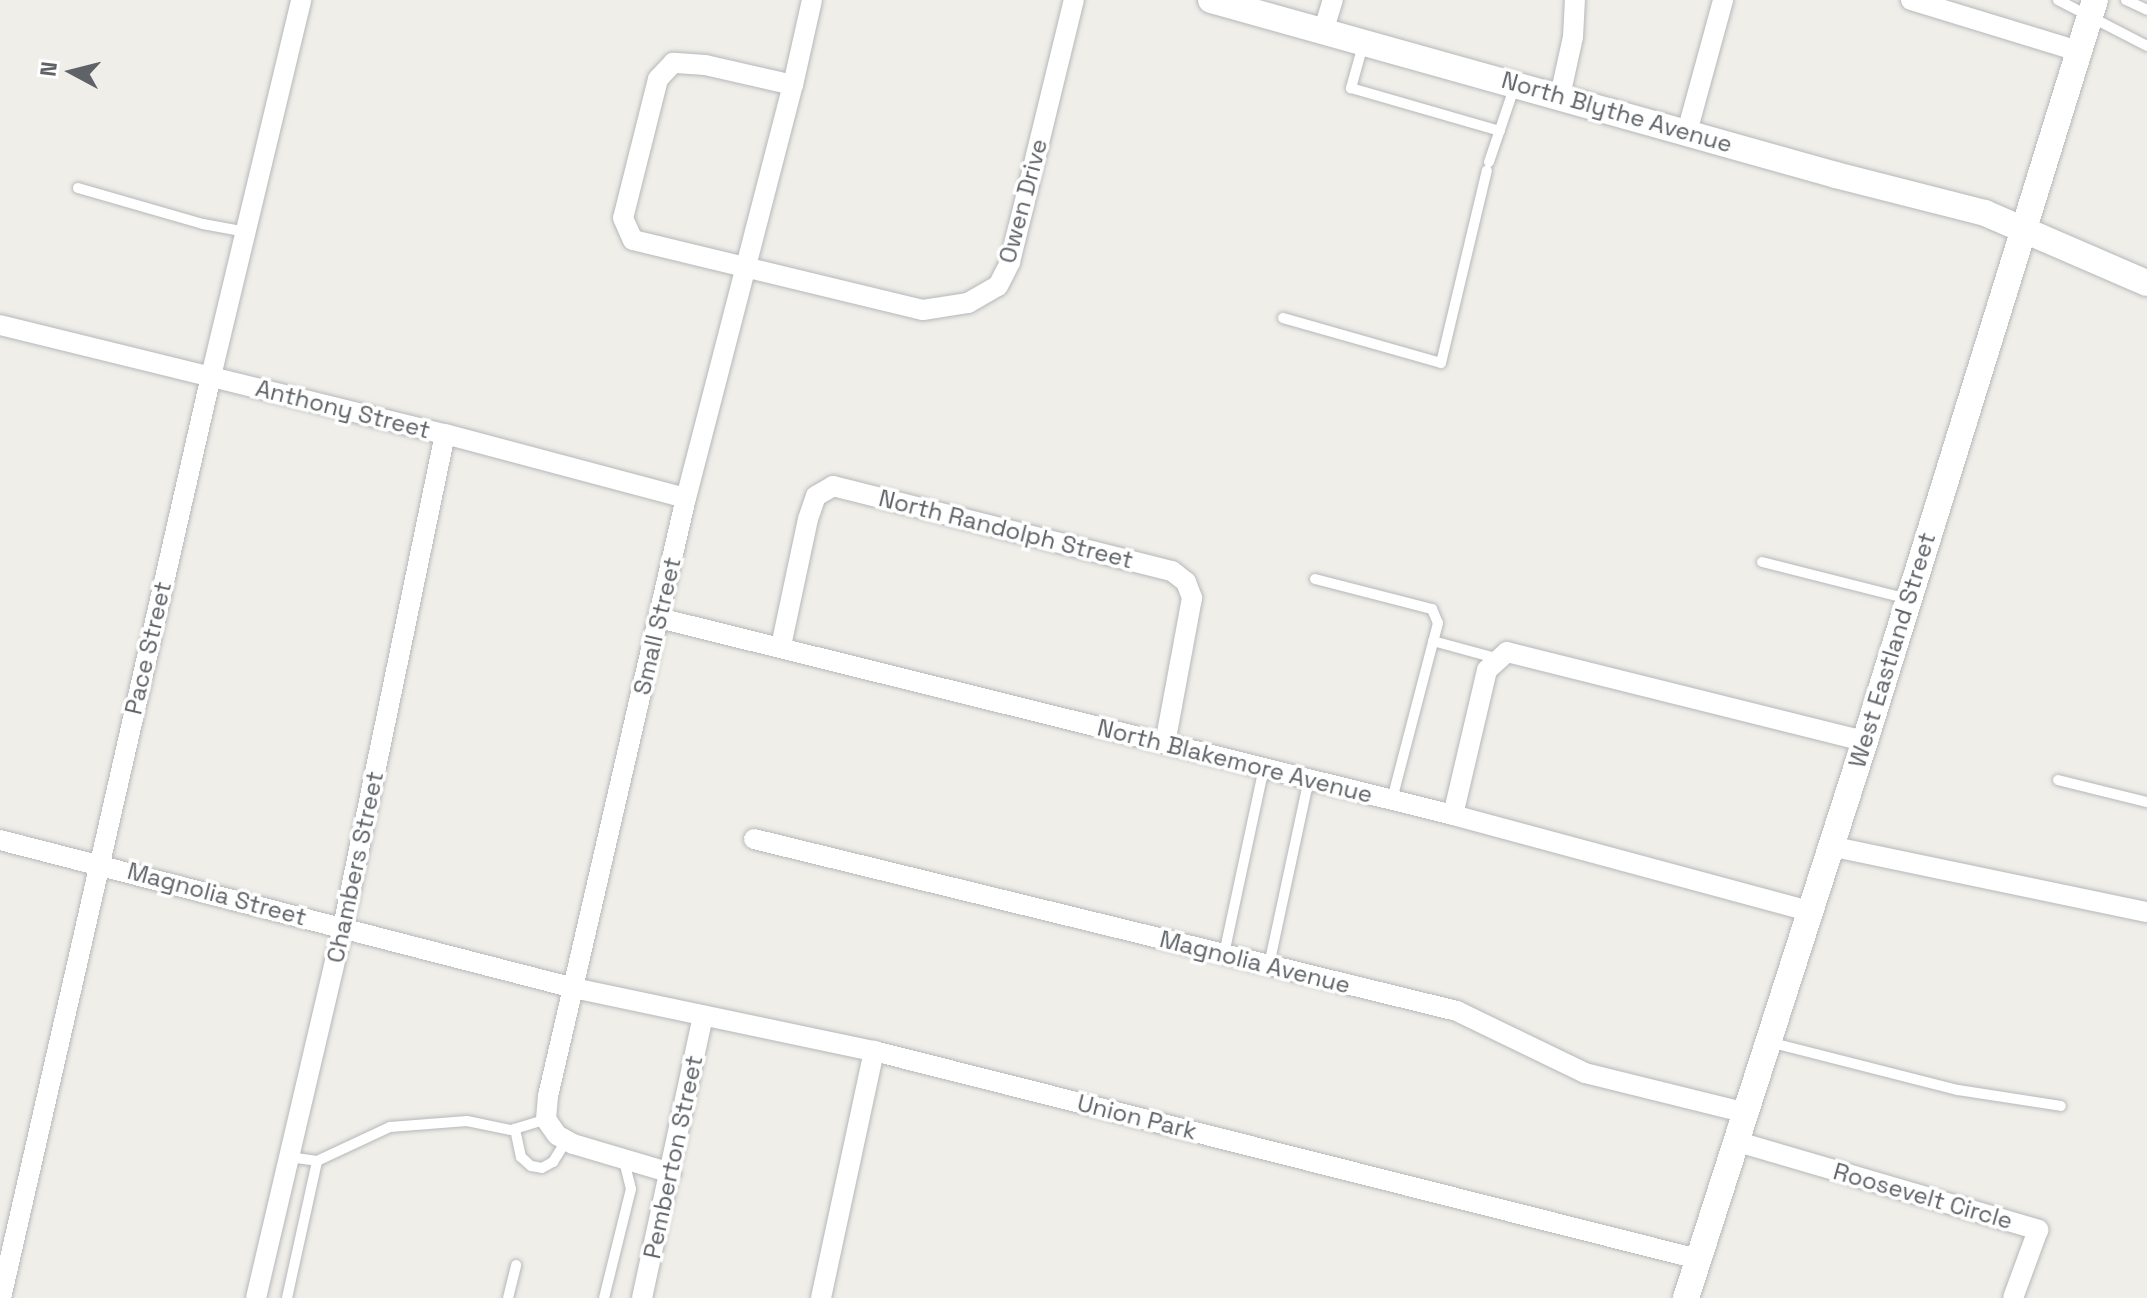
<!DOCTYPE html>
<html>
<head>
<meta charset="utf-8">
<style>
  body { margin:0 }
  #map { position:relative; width:2147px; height:1298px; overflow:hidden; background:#f0eee8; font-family:"Space Grotesk",sans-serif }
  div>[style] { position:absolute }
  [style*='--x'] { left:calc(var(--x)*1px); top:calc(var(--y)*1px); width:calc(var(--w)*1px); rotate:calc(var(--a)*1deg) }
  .roads { filter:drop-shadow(0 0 2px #b5b8bb) drop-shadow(0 0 2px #b5b8bb) }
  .service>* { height:10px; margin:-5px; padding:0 5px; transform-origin:5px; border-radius:5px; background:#fff }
  .minor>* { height:20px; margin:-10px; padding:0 10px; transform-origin:10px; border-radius:10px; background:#fff }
  .tertiary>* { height:26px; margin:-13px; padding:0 13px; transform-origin:13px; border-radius:13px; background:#fff }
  span { translate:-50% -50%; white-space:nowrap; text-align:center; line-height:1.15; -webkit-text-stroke:7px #fff; paint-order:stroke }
  .street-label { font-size:24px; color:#5f6367 }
  .north { position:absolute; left:32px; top:32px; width:80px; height:80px; -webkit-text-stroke:6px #fff; paint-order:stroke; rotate:277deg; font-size:22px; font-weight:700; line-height:32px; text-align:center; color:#5f6367 }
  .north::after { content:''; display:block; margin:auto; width:28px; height:36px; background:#5f6367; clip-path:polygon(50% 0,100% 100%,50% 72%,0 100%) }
</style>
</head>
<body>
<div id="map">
  <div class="roads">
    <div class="service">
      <div style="--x:2058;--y:0;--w:100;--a:27.3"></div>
      <div style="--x:2126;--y:0;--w:23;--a:25"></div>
      <div style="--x:1363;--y:45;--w:45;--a:105.6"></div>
      <div style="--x:1351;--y:88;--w:155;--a:16.1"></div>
      <div style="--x:1489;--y:162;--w:81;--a:-71.3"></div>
      <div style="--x:78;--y:188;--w:130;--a:16.1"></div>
      <div style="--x:203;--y:224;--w:44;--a:10.5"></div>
      <div style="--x:1283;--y:318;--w:164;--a:15.9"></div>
      <div style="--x:1441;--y:363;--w:198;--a:-76.6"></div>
      <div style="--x:1762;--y:562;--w:151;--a:14.2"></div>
      <div style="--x:1315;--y:579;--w:121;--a:14.4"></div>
      <div style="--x:1432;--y:609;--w:15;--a:67"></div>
      <div style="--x:1438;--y:623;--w:183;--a:104.6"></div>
      <div style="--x:1433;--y:641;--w:68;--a:15.3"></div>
      <div style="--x:2058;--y:780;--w:92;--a:13.9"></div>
      <div style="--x:1224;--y:954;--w:190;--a:-77.9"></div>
      <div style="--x:1269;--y:965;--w:190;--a:-77.9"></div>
      <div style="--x:1769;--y:1042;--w:195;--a:14.3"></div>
      <div style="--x:1958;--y:1090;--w:104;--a:8.8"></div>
      <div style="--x:515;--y:1129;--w:29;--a:78"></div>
      <div style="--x:521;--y:1157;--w:13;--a:42"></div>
      <div style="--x:531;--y:1166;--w:11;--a:10"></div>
      <div style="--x:542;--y:1168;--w:13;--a:-29"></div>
      <div style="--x:553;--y:1162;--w:26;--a:-58"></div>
      <div style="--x:289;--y:1157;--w:28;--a:8"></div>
      <div style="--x:317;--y:1161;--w:81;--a:-25"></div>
      <div style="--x:390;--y:1127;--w:77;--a:-4.5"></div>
      <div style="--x:467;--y:1121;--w:45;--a:11.6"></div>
      <div style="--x:511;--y:1130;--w:37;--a:-17"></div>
      <div style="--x:287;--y:1298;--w:140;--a:-77.6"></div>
      <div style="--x:508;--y:1298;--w:34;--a:-76"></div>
      <div style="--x:604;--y:1298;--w:112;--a:-76.1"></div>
      <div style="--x:631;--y:1189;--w:30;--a:-104"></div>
    </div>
    <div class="minor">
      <div style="--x:1911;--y:0;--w:175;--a:17"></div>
      <div style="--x:1323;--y:32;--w:34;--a:-73"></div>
      <div style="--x:793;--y:85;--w:90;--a:-167.2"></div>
      <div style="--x:705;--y:65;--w:32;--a:-176"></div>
      <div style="--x:673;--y:63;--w:22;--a:133"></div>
      <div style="--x:658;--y:79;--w:143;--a:104.1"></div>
      <div style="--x:623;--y:218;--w:24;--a:66"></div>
      <div style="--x:633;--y:240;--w:298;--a:13.6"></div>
      <div style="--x:923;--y:310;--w:46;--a:-8.8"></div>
      <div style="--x:968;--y:303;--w:34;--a:-30"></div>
      <div style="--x:998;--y:286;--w:27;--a:-63"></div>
      <div style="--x:1010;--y:262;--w:270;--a:-76.3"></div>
      <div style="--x:1560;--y:96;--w:60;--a:-77.6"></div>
      <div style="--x:1573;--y:37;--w:37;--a:-87"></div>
      <div style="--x:1687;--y:132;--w:137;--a:-74.7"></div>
      <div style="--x:0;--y:325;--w:458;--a:13.8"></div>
      <div style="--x:445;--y:434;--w:249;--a:14.9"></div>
      <div style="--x:659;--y:618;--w:818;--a:13.93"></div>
      <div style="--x:1453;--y:815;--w:370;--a:15.1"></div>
      <div style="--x:781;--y:646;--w:130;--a:-78"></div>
      <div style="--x:808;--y:519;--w:24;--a:-71"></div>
      <div style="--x:816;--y:496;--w:20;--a:-30"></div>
      <div style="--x:833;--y:486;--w:349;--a:14.1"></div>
      <div style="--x:1172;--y:571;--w:18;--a:38"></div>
      <div style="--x:1186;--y:582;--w:17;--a:69"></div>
      <div style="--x:1192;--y:598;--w:147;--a:100.5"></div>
      <div style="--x:1453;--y:815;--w:149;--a:-76.8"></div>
      <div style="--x:1487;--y:670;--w:27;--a:-42"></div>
      <div style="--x:1507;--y:652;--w:369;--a:14"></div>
      <div style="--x:754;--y:839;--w:724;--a:13.75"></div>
      <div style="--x:1457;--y:1011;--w:142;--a:25.8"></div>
      <div style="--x:1585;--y:1073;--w:167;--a:13.9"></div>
      <div style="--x:0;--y:840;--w:593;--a:14.46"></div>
      <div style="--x:574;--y:988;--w:307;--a:11.9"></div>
      <div style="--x:874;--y:1051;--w:850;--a:14.17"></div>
      <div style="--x:1830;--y:846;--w:324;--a:11.8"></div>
      <div style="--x:1738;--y:1142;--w:313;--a:16.3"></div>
      <div style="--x:2038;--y:1230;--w:72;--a:110.2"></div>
      <div style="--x:671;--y:1173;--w:102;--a:-163.5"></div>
      <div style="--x:573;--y:1144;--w:18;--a:-151"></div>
      <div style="--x:557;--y:1135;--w:19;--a:-125"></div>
      <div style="--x:546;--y:1119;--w:23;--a:-85"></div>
      <div style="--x:548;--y:1096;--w:614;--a:-77.01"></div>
      <div style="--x:686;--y:498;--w:427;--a:-75.5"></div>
      <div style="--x:793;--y:85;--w:87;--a:-77.4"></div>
      <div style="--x:1;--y:1298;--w:946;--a:-77.17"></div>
      <div style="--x:211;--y:376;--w:387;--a:-76.5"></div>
      <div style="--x:256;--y:1298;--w:381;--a:-76.8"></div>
      <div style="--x:343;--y:927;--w:503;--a:-78.31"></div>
      <div style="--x:642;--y:1298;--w:289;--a:-77.8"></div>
      <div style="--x:821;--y:1298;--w:253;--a:-77.9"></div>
    </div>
    <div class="tertiary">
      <div style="--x:1211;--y:0;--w:649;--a:15.64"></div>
      <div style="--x:1836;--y:175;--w:154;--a:14.3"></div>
      <div style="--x:1985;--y:213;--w:176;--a:23.4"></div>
      <div style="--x:1686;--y:1298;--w:585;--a:-72.18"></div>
      <div style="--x:1865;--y:741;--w:776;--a:-72.76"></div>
    </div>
  </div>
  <div class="street-label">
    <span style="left:1617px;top:112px;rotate:16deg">North Blythe Avenue</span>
    <span style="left:1023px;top:201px;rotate:-75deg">Owen Drive</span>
    <span style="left:343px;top:409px;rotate:14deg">Anthony Street</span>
    <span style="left:1006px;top:529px;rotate:14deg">North Randolph Street</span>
    <span style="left:657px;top:626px;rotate:-77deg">Small Street</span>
    <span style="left:148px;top:648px;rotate:-77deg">Pace Street</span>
    <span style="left:1892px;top:650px;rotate:-73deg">West Eastland Street</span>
    <span style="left:1235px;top:761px;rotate:14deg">North Blakemore Avenue</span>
    <span style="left:355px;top:867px;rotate:-78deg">Chambers Street</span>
    <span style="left:217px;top:894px;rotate:15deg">Magnolia Street</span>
    <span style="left:1255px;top:962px;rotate:14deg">Magnolia Avenue</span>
    <span style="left:1137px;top:1117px;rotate:14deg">Union Park</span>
    <span style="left:673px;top:1157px;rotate:-78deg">Pemberton Street</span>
    <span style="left:1923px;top:1196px;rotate:16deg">Roosevelt Circle</span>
  </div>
  <div class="north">N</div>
</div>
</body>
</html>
